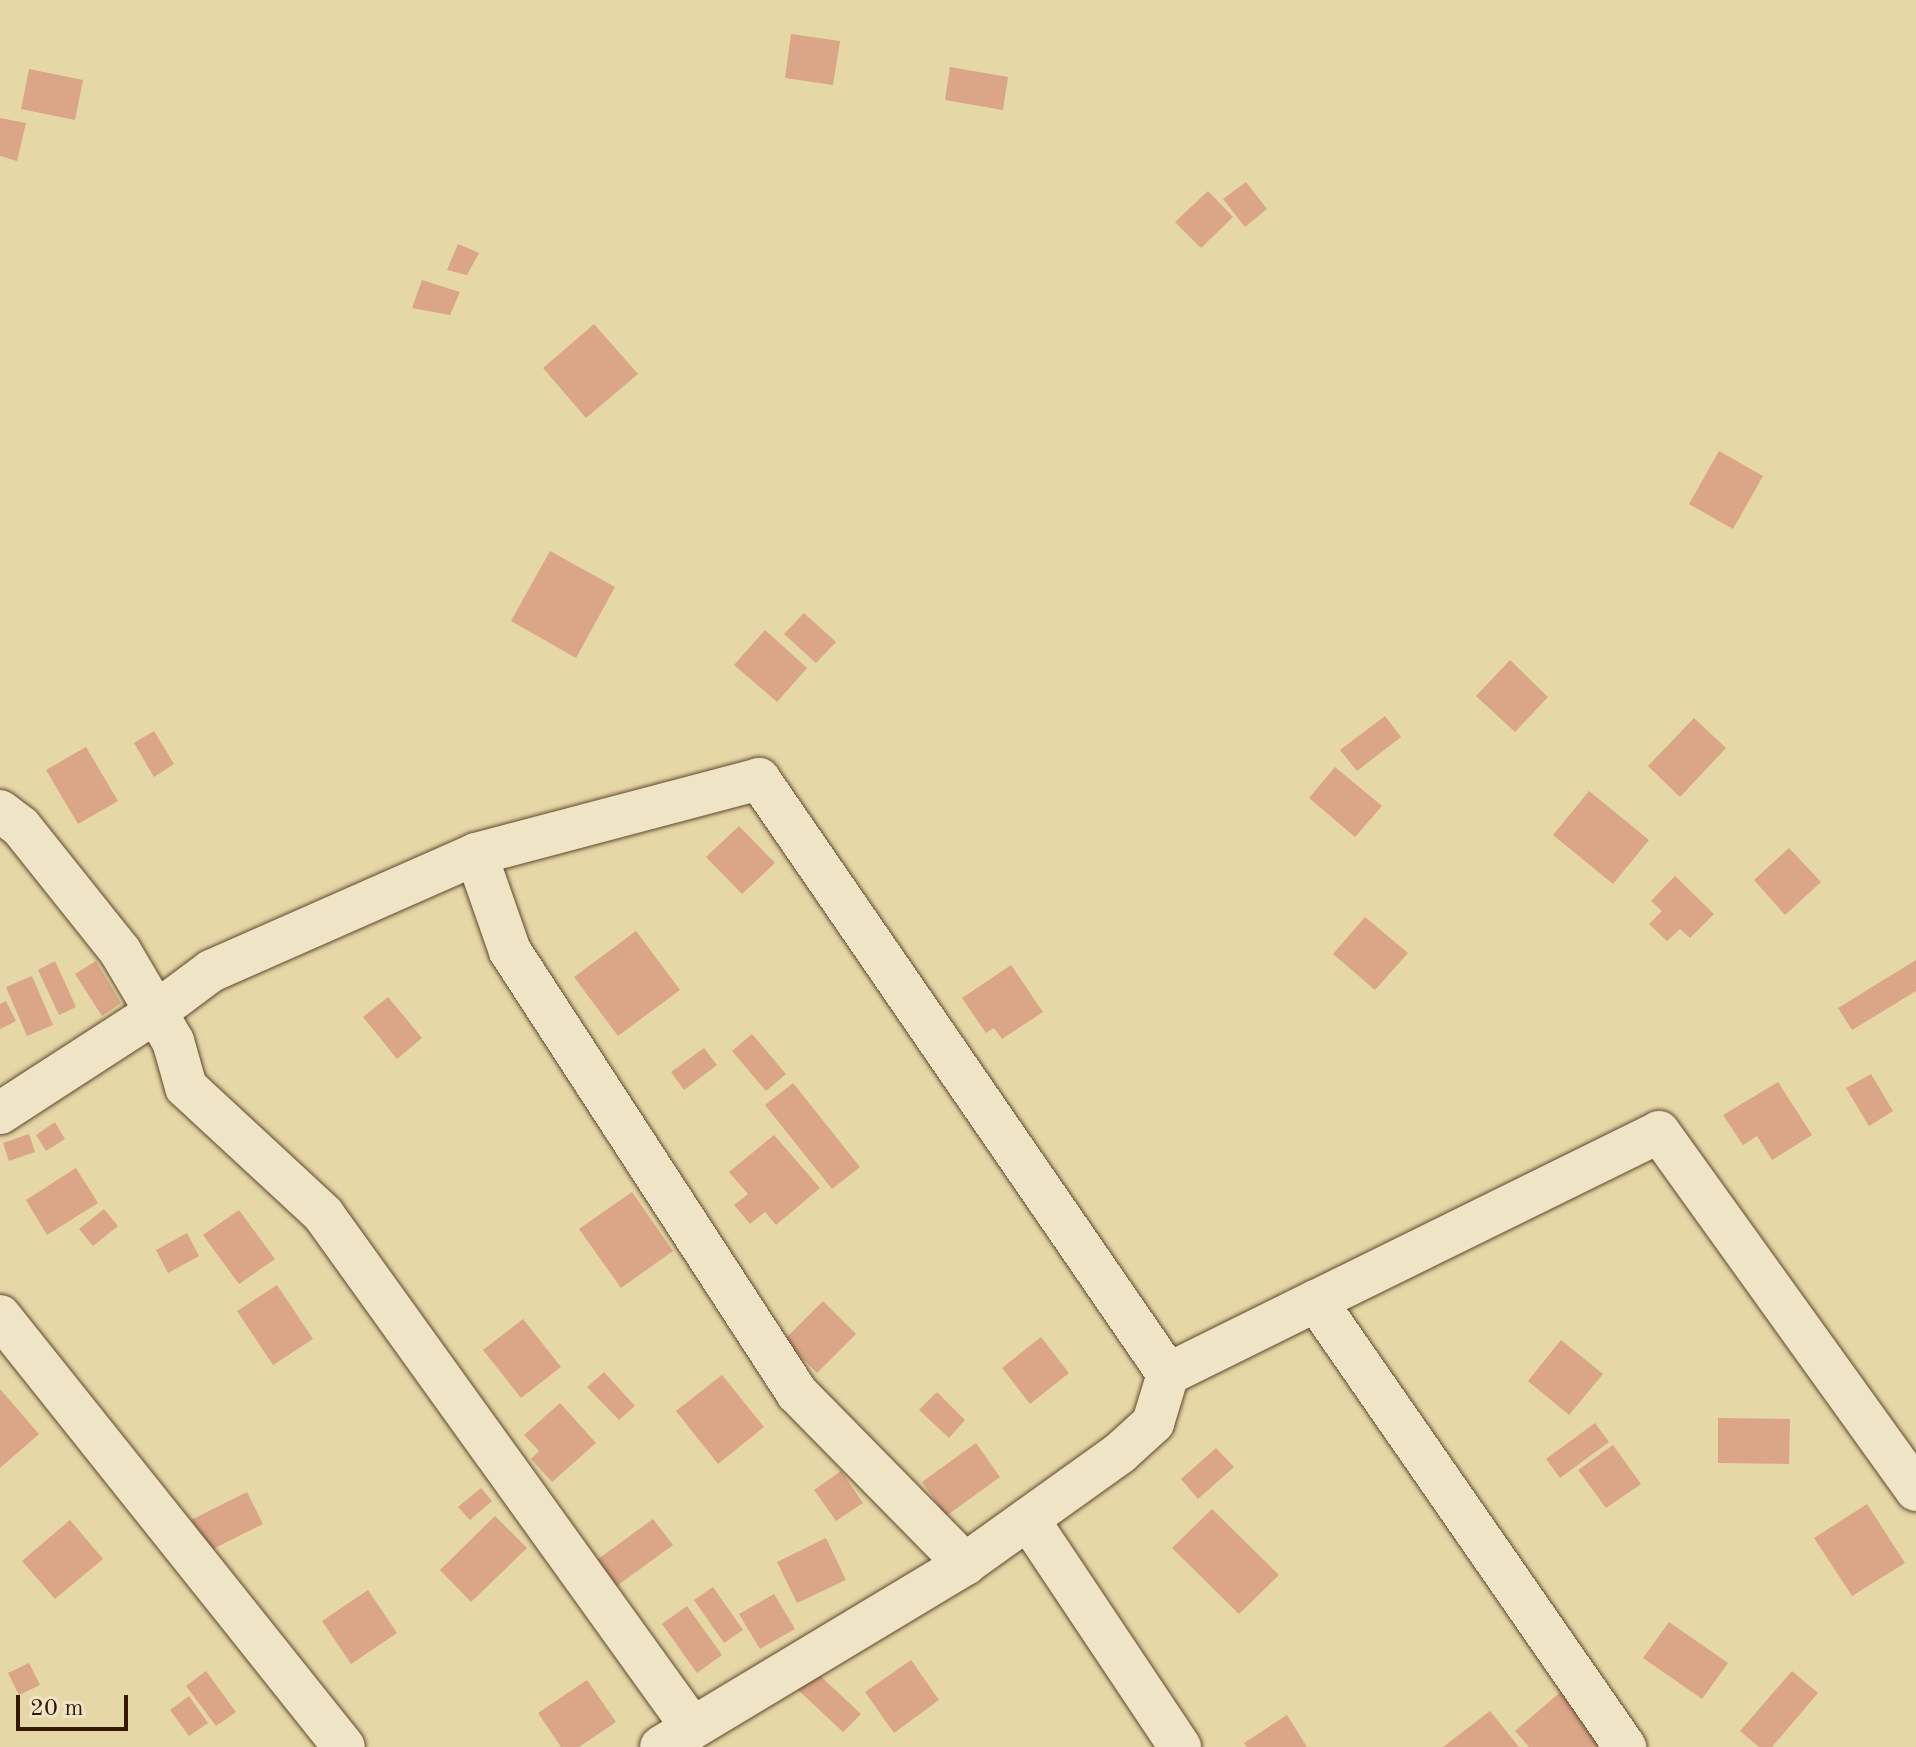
<!DOCTYPE html>
<html>
<head>
<meta charset="utf-8">
<style>
  body { margin:0 }
  #map { position:relative; width:1916px; height:1747px; overflow:hidden; background:#e6d7a7; font-family:"Old Standard TT",serif }
  div>[style] { position:absolute }
  [style*='--x'] { left:calc(var(--x)*1px); top:calc(var(--y)*1px); width:calc(var(--w)*1px); rotate:calc(var(--a)*1deg) }
  .building>* { inset:0; background:#daa687 }
  .roads { filter:drop-shadow(0 0 2px #60482c) drop-shadow(0 0 2px #60482c) }
  .minor>* { height:42px; margin:-21px; padding:0 21px; transform-origin:21px; border-radius:21px; background:#efe5c6 }
  span { translate:-50% -50%; white-space:nowrap; text-align:center; line-height:1.15; -webkit-text-stroke:6px #efe5c6; paint-order:stroke }
  .scale { position:absolute; left:16px; top:1695px; width:112px; height:36px; box-sizing:border-box; border:4px solid #341803; border-top:0; padding-left:10px; font-size:24px; line-height:28px; white-space:nowrap; color:#341803; -webkit-text-stroke:6px #efe5c6; paint-order:stroke }
</style>
</head>
<body>
<div id="map">
  <div class="building">
    <div style="clip-path:polygon(791px 34px,840px 41px,833px 85px,785px 78px)"></div>
    <div style="clip-path:polygon(950px 67px,1008px 77px,1003px 110px,945px 100px)"></div>
    <div style="clip-path:polygon(29px 69px,83px 80px,75px 120px,21px 109px)"></div>
    <div style="clip-path:polygon(0 118px,26px 123px,17px 161px,0 156px)"></div>
    <div style="clip-path:polygon(1246px 182px,1267px 209px,1245px 227px,1223px 199px)"></div>
    <div style="clip-path:polygon(1208px 191px,1233px 217px,1201px 248px,1175px 222px)"></div>
    <div style="clip-path:polygon(458px 244px,479px 253px,467px 275px,447px 270px)"></div>
    <div style="clip-path:polygon(422px 280px,460px 292px,450px 315px,412px 308px)"></div>
    <div style="clip-path:polygon(594px 324px,638px 374px,586px 418px,543px 368px)"></div>
    <div style="clip-path:polygon(1719px 451px,1763px 476px,1733px 529px,1689px 504px)"></div>
    <div style="clip-path:polygon(550px 551px,615px 587px,576px 658px,511px 621px)"></div>
    <div style="clip-path:polygon(804px 613px,836px 642px,816px 663px,784px 634px)"></div>
    <div style="clip-path:polygon(765px 630px,807px 668px,777px 702px,734px 665px)"></div>
    <div style="clip-path:polygon(1510px 660px,1548px 697px,1515px 732px,1476px 696px)"></div>
    <div style="clip-path:polygon(1385px 716px,1401px 737px,1357px 771px,1340px 750px)"></div>
    <div style="clip-path:polygon(1694px 718px,1726px 748px,1680px 797px,1648px 766px)"></div>
    <div style="clip-path:polygon(154px 731px,174px 764px,154px 777px,134px 743px)"></div>
    <div style="clip-path:polygon(86px 747px,118px 801px,78px 824px,46px 770px)"></div>
    <div style="clip-path:polygon(1335px 767px,1382px 806px,1355px 837px,1309px 798px)"></div>
    <div style="clip-path:polygon(1589px 791px,1649px 840px,1613px 884px,1553px 835px)"></div>
    <div style="clip-path:polygon(739px 826px,775px 863px,742px 894px,706px 857px)"></div>
    <div style="clip-path:polygon(1789px 848px,1821px 882px,1785px 915px,1754px 880px)"></div>
    <div style="clip-path:polygon(1675px 876px,1714px 914px,1690px 938px,1680px 929px,1667px 941px,1649px 924px,1662px 911px,1651px 901px)"></div>
    <div style="clip-path:polygon(1365px 917px,1408px 953px,1375px 990px,1333px 954px)"></div>
    <div style="clip-path:polygon(636px 931px,680px 990px,618px 1036px,574px 977px)"></div>
    <div style="clip-path:polygon(1916px 960px,1916px 991px,1852px 1030px,1838px 1008px)"></div>
    <div style="clip-path:polygon(55px 961px,76px 1007px,59px 1015px,38px 970px)"></div>
    <div style="clip-path:polygon(96px 961px,121px 1003px,102px 1016px,75px 974px)"></div>
    <div style="clip-path:polygon(1011px 965px,1043px 1012px,1002px 1039px,994px 1028px,986px 1033px,962px 998px)"></div>
    <div style="clip-path:polygon(32px 976px,53px 1025px,27px 1036px,6px 987px)"></div>
    <div style="clip-path:polygon(388px 997px,422px 1038px,397px 1059px,363px 1017px)"></div>
    <div style="clip-path:polygon(6px 1001px,16px 1021px,0 1029px,0 1004px)"></div>
    <div style="clip-path:polygon(752px 1034px,786px 1074px,766px 1091px,732px 1051px)"></div>
    <div style="clip-path:polygon(704px 1048px,717px 1065px,684px 1090px,671px 1072px)"></div>
    <div style="clip-path:polygon(1871px 1074px,1893px 1111px,1869px 1126px,1846px 1088px)"></div>
    <div style="clip-path:polygon(1778px 1082px,1812px 1135px,1772px 1160px,1757px 1136px,1743px 1145px,1723px 1115px)"></div>
    <div style="clip-path:polygon(793px 1083px,860px 1167px,832px 1189px,765px 1105px)"></div>
    <div style="clip-path:polygon(55px 1122px,65px 1139px,46px 1151px,36px 1135px)"></div>
    <div style="clip-path:polygon(29px 1134px,35px 1152px,9px 1161px,3px 1143px)"></div>
    <div style="clip-path:polygon(774px 1135px,820px 1188px,776px 1225px,765px 1212px,750px 1224px,734px 1205px,748px 1194px,729px 1172px)"></div>
    <div style="clip-path:polygon(76px 1168px,98px 1203px,47px 1235px,26px 1200px)"></div>
    <div style="clip-path:polygon(632px 1192px,673px 1251px,621px 1288px,579px 1229px)"></div>
    <div style="clip-path:polygon(104px 1209px,118px 1226px,93px 1246px,79px 1229px)"></div>
    <div style="clip-path:polygon(239px 1210px,275px 1259px,239px 1284px,203px 1235px)"></div>
    <div style="clip-path:polygon(187px 1233px,199px 1256px,168px 1273px,156px 1250px)"></div>
    <div style="clip-path:polygon(277px 1285px,313px 1339px,273px 1365px,237px 1311px)"></div>
    <div style="clip-path:polygon(823px 1301px,856px 1334px,817px 1373px,784px 1340px)"></div>
    <div style="clip-path:polygon(523px 1319px,561px 1367px,521px 1398px,483px 1350px)"></div>
    <div style="clip-path:polygon(1041px 1337px,1069px 1373px,1030px 1404px,1002px 1368px)"></div>
    <div style="clip-path:polygon(1561px 1340px,1603px 1374px,1569px 1415px,1528px 1381px)"></div>
    <div style="clip-path:polygon(604px 1372px,635px 1406px,619px 1420px,587px 1387px)"></div>
    <div style="clip-path:polygon(722px 1375px,764px 1427px,718px 1464px,676px 1411px)"></div>
    <div style="clip-path:polygon(0 1389px,39px 1434px,0 1468px)"></div>
    <div style="clip-path:polygon(937px 1392px,965px 1420px,949px 1438px,919px 1410px)"></div>
    <div style="clip-path:polygon(560px 1403px,596px 1443px,552px 1482px,531px 1459px,539px 1451px,524px 1435px)"></div>
    <div style="clip-path:polygon(1718px 1418px,1790px 1419px,1789px 1464px,1718px 1463px)"></div>
    <div style="clip-path:polygon(1595px 1423px,1609px 1442px,1560px 1478px,1546px 1459px)"></div>
    <div style="clip-path:polygon(976px 1443px,1000px 1477px,946px 1516px,922px 1482px)"></div>
    <div style="clip-path:polygon(1613px 1445px,1641px 1484px,1606px 1508px,1578px 1470px)"></div>
    <div style="clip-path:polygon(1216px 1448px,1234px 1467px,1198px 1499px,1181px 1479px)"></div>
    <div style="clip-path:polygon(841px 1471px,863px 1503px,836px 1521px,814px 1490px)"></div>
    <div style="clip-path:polygon(481px 1488px,492px 1501px,470px 1520px,458px 1507px)"></div>
    <div style="clip-path:polygon(247px 1492px,263px 1524px,207px 1552px,191px 1520px)"></div>
    <div style="clip-path:polygon(1867px 1504px,1905px 1563px,1852px 1596px,1814px 1538px)"></div>
    <div style="clip-path:polygon(1212px 1509px,1279px 1575px,1239px 1614px,1172px 1548px)"></div>
    <div style="clip-path:polygon(495px 1516px,527px 1548px,471px 1602px,440px 1570px)"></div>
    <div style="clip-path:polygon(653px 1519px,673px 1545px,614px 1588px,594px 1562px)"></div>
    <div style="clip-path:polygon(70px 1520px,103px 1559px,55px 1599px,22px 1561px)"></div>
    <div style="clip-path:polygon(826px 1538px,846px 1580px,797px 1603px,777px 1562px)"></div>
    <div style="clip-path:polygon(713px 1587px,743px 1630px,724px 1643px,694px 1600px)"></div>
    <div style="clip-path:polygon(368px 1590px,397px 1633px,351px 1664px,322px 1621px)"></div>
    <div style="clip-path:polygon(774px 1594px,795px 1629px,760px 1649px,739px 1614px)"></div>
    <div style="clip-path:polygon(687px 1606px,722px 1655px,697px 1673px,662px 1624px)"></div>
    <div style="clip-path:polygon(1669px 1622px,1728px 1663px,1702px 1699px,1643px 1658px)"></div>
    <div style="clip-path:polygon(911px 1660px,939px 1700px,894px 1733px,865px 1692px)"></div>
    <div style="clip-path:polygon(29px 1663px,40px 1685px,19px 1695px,8px 1673px)"></div>
    <div style="clip-path:polygon(206px 1671px,236px 1712px,216px 1726px,186px 1686px)"></div>
    <div style="clip-path:polygon(815px 1671px,861px 1714px,843px 1732px,797px 1689px)"></div>
    <div style="clip-path:polygon(1792px 1671px,1818px 1693px,1772px 1747px,1759px 1747px,1740px 1731px)"></div>
    <div style="clip-path:polygon(587px 1680px,616px 1722px,579px 1747px,561px 1747px,538px 1713px)"></div>
    <div style="clip-path:polygon(1563px 1690px,1607px 1747px,1529px 1747px,1515px 1731px)"></div>
    <div style="clip-path:polygon(189px 1696px,208px 1723px,189px 1736px,170px 1710px)"></div>
    <div style="clip-path:polygon(1490px 1711px,1519px 1747px,1443px 1747px)"></div>
    <div style="clip-path:polygon(1287px 1715px,1307px 1747px,1247px 1747px,1244px 1743px)"></div>
  </div>
  <div class="roads">
    <div class="minor">
      <div style="--x:0;--y:811;--w:26;--a:37"></div>
      <div style="--x:21;--y:827;--w:159;--a:51.4"></div>
      <div style="--x:120;--y:951;--w:71;--a:59.5"></div>
      <div style="--x:156;--y:1012;--w:69;--a:-36.7"></div>
      <div style="--x:211;--y:971;--w:290;--a:-23.8"></div>
      <div style="--x:476;--y:854;--w:103;--a:70.7"></div>
      <div style="--x:510;--y:951;--w:527;--a:57"></div>
      <div style="--x:797;--y:1393;--w:240;--a:45.5"></div>
      <div style="--x:476;--y:854;--w:293;--a:-14.8"></div>
      <div style="--x:759;--y:779;--w:722;--a:55.5"></div>
      <div style="--x:0;--y:1113;--w:186;--a:-32.9"></div>
      <div style="--x:156;--y:1012;--w:34;--a:60"></div>
      <div style="--x:173;--y:1041;--w:48;--a:74.2"></div>
      <div style="--x:186;--y:1087;--w:187;--a:42.8"></div>
      <div style="--x:323;--y:1214;--w:631;--a:54.29"></div>
      <div style="--x:1316;--y:1301;--w:382;--a:-26.2"></div>
      <div style="--x:1659;--y:1132;--w:441;--a:54.3"></div>
      <div style="--x:0;--y:1316;--w:551;--a:51.41"></div>
      <div style="--x:1028;--y:1519;--w:274;--a:56.3"></div>
      <div style="--x:661;--y:1747;--w:355;--a:-31"></div>
      <div style="--x:965;--y:1564;--w:191;--a:-35.6"></div>
      <div style="--x:1120;--y:1453;--w:45;--a:-42.3"></div>
      <div style="--x:1153;--y:1423;--w:51;--a:-73"></div>
      <div style="--x:1168;--y:1374;--w:165;--a:-26.3"></div>
      <div style="--x:1316;--y:1301;--w:543;--a:55.28"></div>
    </div>
  </div>
  <div class="scale">20 m</div>
</div>
</body>
</html>
